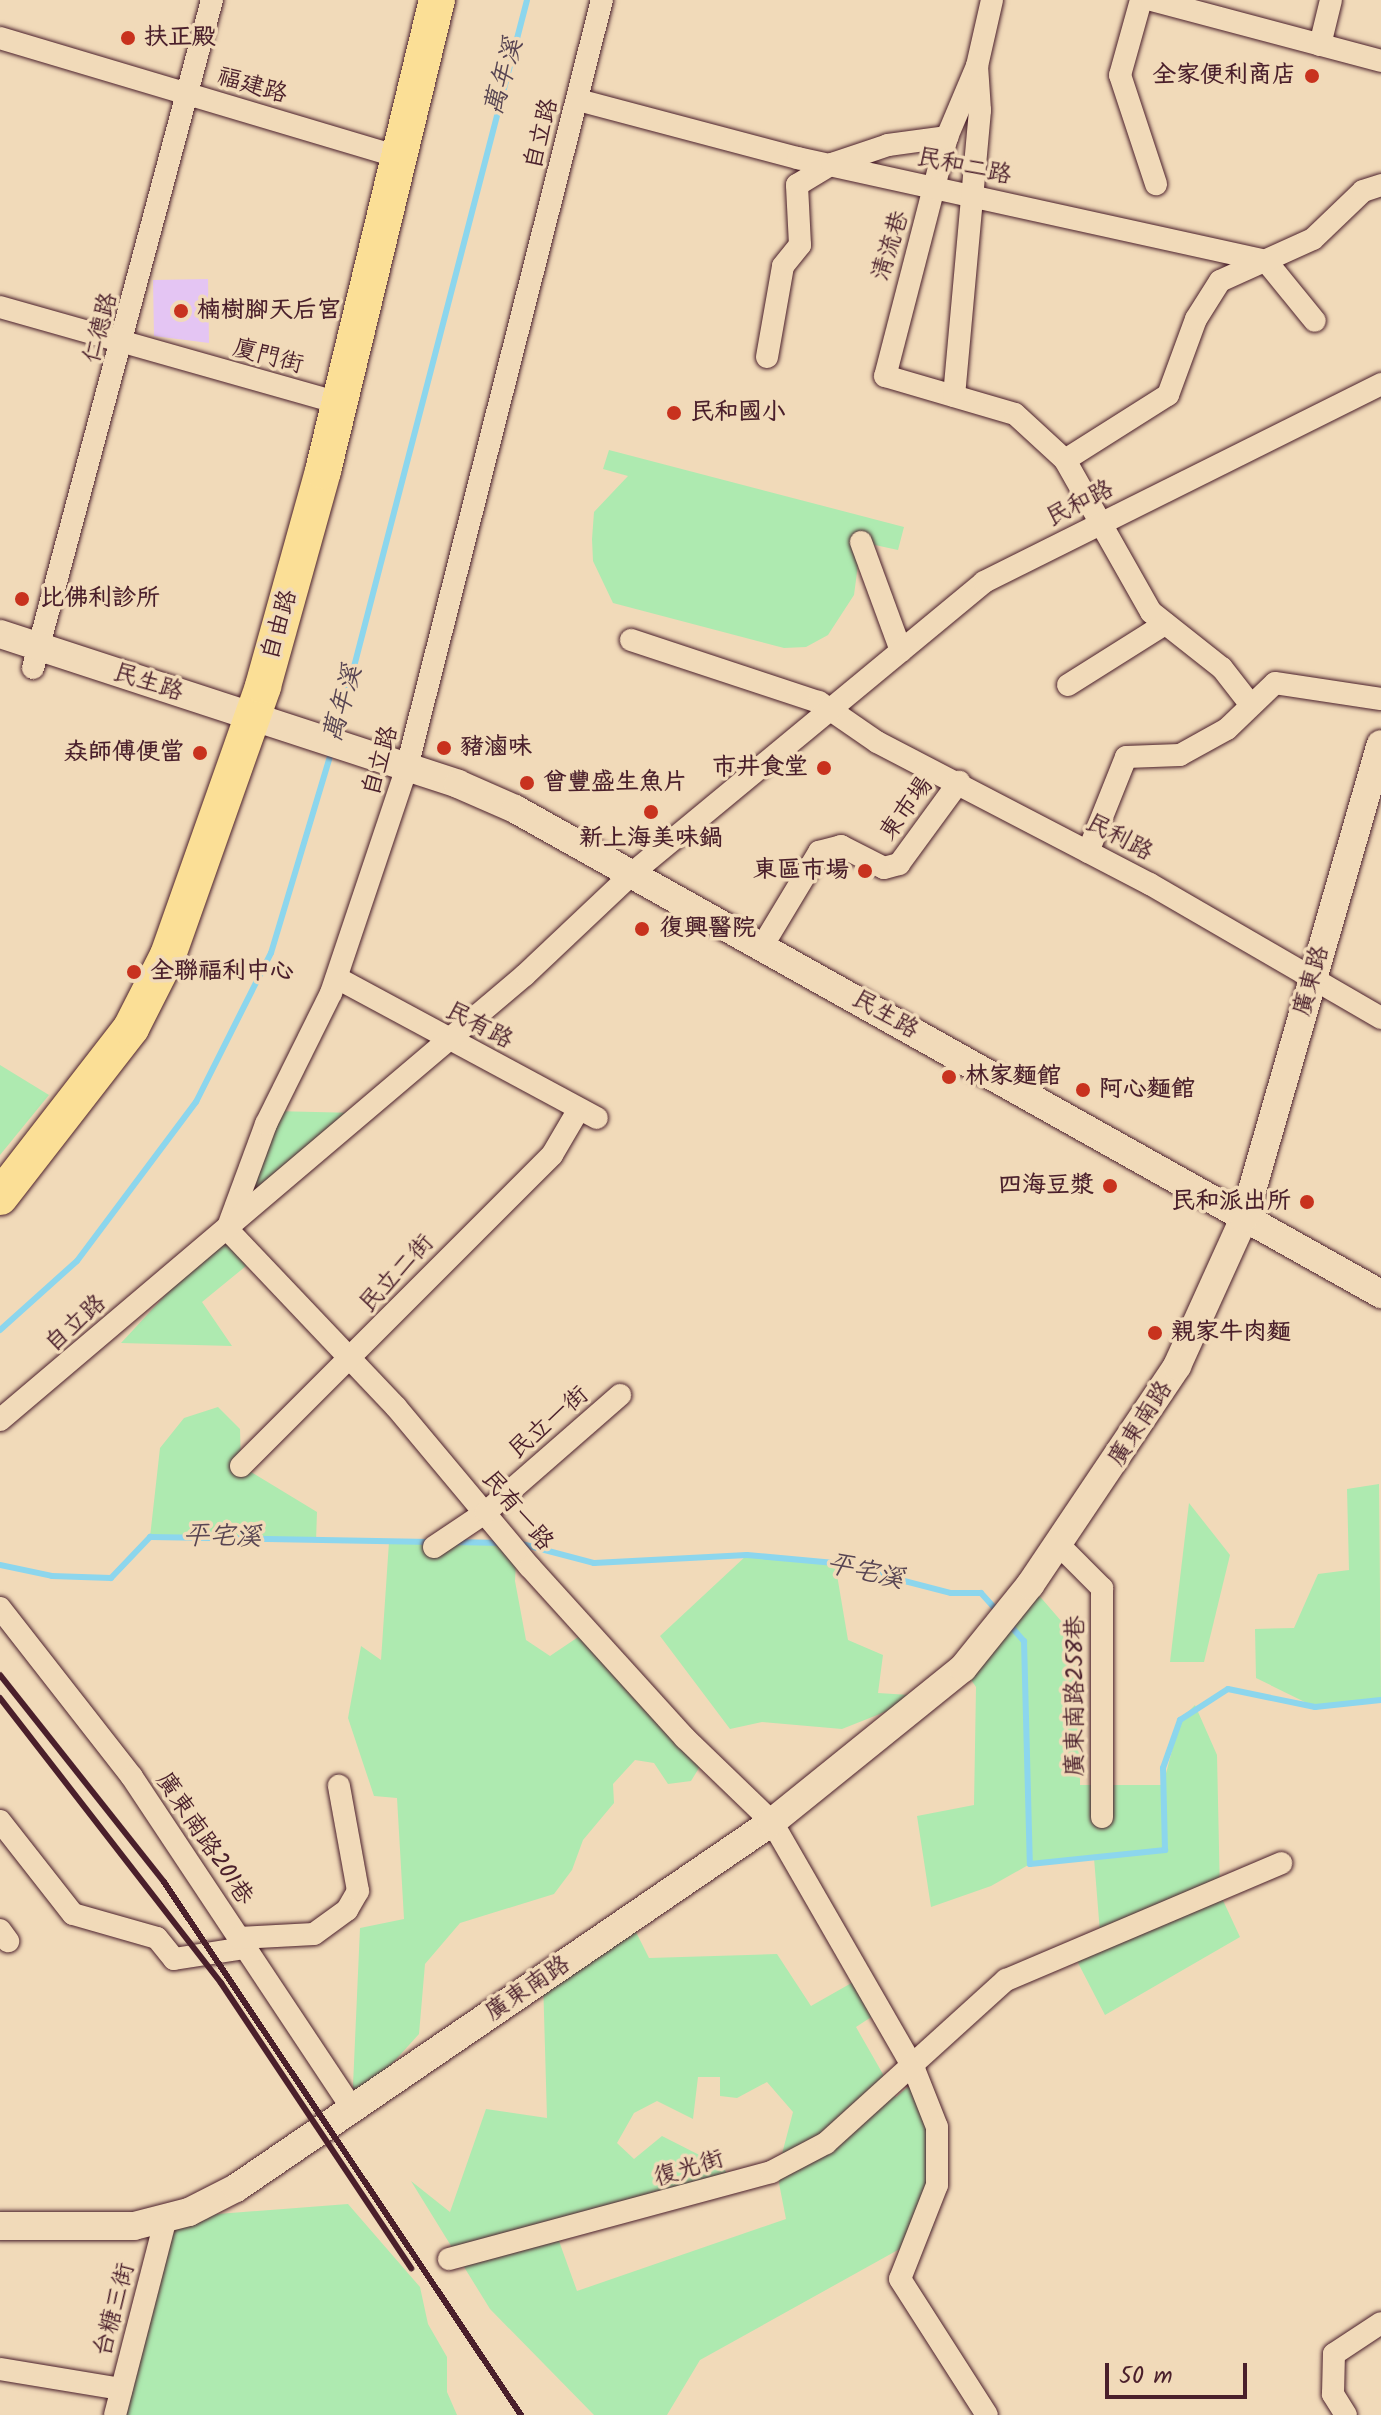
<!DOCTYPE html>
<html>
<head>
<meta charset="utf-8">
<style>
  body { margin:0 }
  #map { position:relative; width:1381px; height:2415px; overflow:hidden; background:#f1dab9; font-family:Kalam,"LXGW WenKai TC",sans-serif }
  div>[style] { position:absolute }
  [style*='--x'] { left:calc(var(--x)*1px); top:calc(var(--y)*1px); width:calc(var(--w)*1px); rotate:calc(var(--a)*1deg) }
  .green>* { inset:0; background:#aeeab0 }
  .stream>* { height:6px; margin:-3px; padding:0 3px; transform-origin:3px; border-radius:3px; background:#8cd6ed }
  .building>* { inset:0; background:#e4c5f3 }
  .roads { filter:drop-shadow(0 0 2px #4a1f2b) drop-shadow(0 0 2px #4a1f2b) }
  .minor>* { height:22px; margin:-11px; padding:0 11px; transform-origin:11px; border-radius:11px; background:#f1dab9 }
  .tertiary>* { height:28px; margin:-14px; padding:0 14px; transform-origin:14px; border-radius:14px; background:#f1dab9 }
  .primary>* { height:36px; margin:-18px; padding:0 18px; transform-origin:18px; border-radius:18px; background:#fbdf96 }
  .rail>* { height:6px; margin:-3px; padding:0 3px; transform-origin:3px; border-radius:3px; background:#4a1f2b }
  .dots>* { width:22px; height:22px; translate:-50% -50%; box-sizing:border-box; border:4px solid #f1dab9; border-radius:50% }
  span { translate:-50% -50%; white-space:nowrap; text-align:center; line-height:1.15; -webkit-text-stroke:7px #f1dab9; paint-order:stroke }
  .poi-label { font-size:24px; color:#4a1f2b; font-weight:700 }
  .left { translate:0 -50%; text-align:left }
  .right { translate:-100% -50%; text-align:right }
  .street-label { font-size:24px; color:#4a1f2b }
  .water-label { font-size:26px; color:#574452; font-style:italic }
  .scale { position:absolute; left:1105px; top:2363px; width:142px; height:36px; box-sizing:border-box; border:4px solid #4a1f2b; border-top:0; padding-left:10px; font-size:24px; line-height:28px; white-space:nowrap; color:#4a1f2b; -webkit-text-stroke:6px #f1dab9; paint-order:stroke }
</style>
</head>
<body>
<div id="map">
  <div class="green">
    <div style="clip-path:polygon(609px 450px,904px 527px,898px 550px,861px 542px,854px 595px,828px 635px,806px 647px,784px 648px,613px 603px,593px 561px,592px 539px,594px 512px,628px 476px,603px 469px)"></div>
    <div style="clip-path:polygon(0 1065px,49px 1095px,0 1155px)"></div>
    <div style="clip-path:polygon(273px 1111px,358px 1113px,228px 1229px,257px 1257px,202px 1302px,232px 1346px,121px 1343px,223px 1233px)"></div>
    <div style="clip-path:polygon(218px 1407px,240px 1429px,241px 1466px,317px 1512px,316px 1541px,150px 1537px,160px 1448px,184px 1418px)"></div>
    <div style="clip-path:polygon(1379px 1484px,1381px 1700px,1315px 1707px,1256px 1678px,1255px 1629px,1294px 1628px,1318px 1574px,1349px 1570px,1347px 1489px)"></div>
    <div style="clip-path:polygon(1189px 1503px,1230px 1555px,1204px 1662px,1170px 1662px)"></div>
    <div style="clip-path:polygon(389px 1542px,517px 1543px,515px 1581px,526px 1640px,550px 1656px,596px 1625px,710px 1750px,691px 1781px,668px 1784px,654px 1763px,635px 1760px,613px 1784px,614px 1803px,583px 1840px,572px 1870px,554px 1894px,460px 1923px,425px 1964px,419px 2034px,352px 2108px,360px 1928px,404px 1919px,397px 1798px,374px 1796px,348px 1718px,361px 1646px,381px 1660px)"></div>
    <div style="clip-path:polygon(747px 1555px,835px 1563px,848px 1640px,883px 1655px,878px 1693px,925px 1696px,842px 1729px,762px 1722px,730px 1729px,660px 1636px)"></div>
    <div style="clip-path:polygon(1030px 1585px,1081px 1644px,1080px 1785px,1163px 1785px,1180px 1720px,1195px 1705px,1217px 1755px,1220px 1894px,1240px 1937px,1105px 2015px,1075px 1957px,1101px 1945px,1094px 1858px,1030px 1864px,991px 1886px,931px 1907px,917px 1816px,974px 1805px,976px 1687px,963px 1668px)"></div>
    <div style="clip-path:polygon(evenodd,630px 1920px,649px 1958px,777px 1954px,811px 2006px,862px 1977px,882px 2010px,856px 2027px,896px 2097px,920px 2077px,938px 2198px,932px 2231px,700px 2360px,667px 2415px,594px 2415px,490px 2309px,411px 2181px,450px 2212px,486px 2109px,547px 2118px,543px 1979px,630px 1920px,698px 2077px,720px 2077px,720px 2096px,737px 2098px,767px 2082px,793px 2112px,777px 2173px,786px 2219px,577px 2291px,559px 2241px,739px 2186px,721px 2166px,662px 2136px,634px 2159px,617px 2143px,634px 2113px,657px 2101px,693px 2119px,698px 2077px)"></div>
    <div style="clip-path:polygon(348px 2204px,420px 2287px,428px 2324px,447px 2357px,447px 2392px,457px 2415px,115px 2415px,166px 2218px)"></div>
  </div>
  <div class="stream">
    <div style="--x:336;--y:736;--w:760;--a:-75.45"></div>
    <div style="--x:0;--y:1330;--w:103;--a:-41.9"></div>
    <div style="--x:77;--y:1261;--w:199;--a:-53.2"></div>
    <div style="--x:196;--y:1102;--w:167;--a:-63.3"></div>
    <div style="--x:271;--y:953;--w:212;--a:-73.3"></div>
    <div style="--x:454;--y:1542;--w:49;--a:1.2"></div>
    <div style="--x:518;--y:1543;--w:79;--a:14.7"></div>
    <div style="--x:594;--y:1563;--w:153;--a:-3"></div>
    <div style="--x:747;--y:1555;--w:88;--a:5.2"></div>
    <div style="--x:835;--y:1563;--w:120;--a:14.5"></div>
    <div style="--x:951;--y:1593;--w:30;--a:0"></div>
    <div style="--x:981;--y:1593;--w:27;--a:48"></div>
    <div style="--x:0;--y:1565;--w:53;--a:11.9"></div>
    <div style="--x:52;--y:1576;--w:59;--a:1.9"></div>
    <div style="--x:111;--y:1578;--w:57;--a:-46.4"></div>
    <div style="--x:150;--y:1537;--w:281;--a:1"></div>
    <div style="--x:1009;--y:1624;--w:23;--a:49"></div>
    <div style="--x:1024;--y:1641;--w:223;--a:88.5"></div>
    <div style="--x:1030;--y:1864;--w:136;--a:-5.9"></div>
    <div style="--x:1165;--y:1850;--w:82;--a:-91.4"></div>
    <div style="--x:1163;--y:1768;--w:51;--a:-70.5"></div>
    <div style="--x:1180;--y:1720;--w:57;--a:-32.9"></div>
    <div style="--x:1228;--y:1689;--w:89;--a:11.7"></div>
    <div style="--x:1315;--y:1707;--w:66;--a:-6.1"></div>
  </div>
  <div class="building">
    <div style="clip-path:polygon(208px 279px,209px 343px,154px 336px,153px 280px)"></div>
  </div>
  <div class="roads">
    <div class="minor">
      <div style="--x:1141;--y:0;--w:78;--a:105.6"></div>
      <div style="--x:1120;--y:75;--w:115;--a:71.7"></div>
      <div style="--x:1152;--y:0;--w:237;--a:14.9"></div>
      <div style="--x:0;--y:38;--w:414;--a:16.6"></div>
      <div style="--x:1320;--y:45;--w:46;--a:-76.3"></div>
      <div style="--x:977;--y:66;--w:77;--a:112.9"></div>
      <div style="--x:947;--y:137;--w:247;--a:104.5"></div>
      <div style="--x:885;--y:376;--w:135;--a:16.3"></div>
      <div style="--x:1015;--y:414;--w:68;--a:42.6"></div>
      <div style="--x:1065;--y:460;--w:175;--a:60.5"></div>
      <div style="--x:1151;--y:612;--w:90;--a:38.3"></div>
      <div style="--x:1222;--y:668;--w:46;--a:52.1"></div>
      <div style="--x:578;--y:100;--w:228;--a:14.8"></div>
      <div style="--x:798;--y:158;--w:479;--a:12.4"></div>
      <div style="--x:1266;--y:261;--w:77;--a:50.8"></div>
      <div style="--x:0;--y:307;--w:352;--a:15.8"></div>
      <div style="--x:767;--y:357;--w:92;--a:-80"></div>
      <div style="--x:783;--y:266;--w:27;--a:-51"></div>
      <div style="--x:800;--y:245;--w:60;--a:-92.9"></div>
      <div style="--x:797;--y:185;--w:41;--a:-31"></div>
      <div style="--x:832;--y:164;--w:59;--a:-18.7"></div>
      <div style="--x:888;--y:145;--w:60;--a:-7.7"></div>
      <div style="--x:954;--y:396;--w:287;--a:-84.8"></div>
      <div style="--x:980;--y:110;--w:44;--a:-93.9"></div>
      <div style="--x:977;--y:66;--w:68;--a:-77.2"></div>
      <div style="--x:1065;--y:460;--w:122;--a:-32.3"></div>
      <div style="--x:1168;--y:395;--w:81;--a:-69.8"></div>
      <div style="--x:1196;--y:319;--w:45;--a:-57.7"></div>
      <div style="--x:1220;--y:281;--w:102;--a:-24.3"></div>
      <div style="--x:1313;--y:239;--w:69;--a:-43.8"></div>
      <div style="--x:1363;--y:191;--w:19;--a:-18"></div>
      <div style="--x:861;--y:542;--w:116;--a:69.8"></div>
      <div style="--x:631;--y:640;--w:198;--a:18.3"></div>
      <div style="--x:819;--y:702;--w:70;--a:34.6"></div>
      <div style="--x:877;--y:742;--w:308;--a:27.5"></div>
      <div style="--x:1150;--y:884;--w:267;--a:30.1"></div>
      <div style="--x:33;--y:668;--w:692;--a:-75"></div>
      <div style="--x:1068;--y:685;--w:115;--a:-32.2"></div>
      <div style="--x:1088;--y:852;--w:102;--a:-68.2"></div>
      <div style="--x:1126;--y:757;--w:54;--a:-2.1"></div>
      <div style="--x:1180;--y:755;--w:54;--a:-29"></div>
      <div style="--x:1227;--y:729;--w:66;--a:-43.8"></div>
      <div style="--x:1275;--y:683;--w:107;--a:8.6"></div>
      <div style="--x:763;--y:945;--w:109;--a:-58.9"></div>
      <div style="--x:819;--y:852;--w:23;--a:-15"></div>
      <div style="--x:841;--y:846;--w:48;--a:27.1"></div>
      <div style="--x:884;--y:868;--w:16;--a:-15"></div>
      <div style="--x:899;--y:864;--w:102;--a:-53.8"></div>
      <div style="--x:337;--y:978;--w:295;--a:28.3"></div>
      <div style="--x:229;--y:1224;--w:107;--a:-69.7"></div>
      <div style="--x:266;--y:1124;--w:146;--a:-63.6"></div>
      <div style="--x:331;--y:993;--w:238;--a:-71.4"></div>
      <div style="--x:407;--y:767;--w:791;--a:-75.74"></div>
      <div style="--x:227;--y:1229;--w:245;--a:46.5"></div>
      <div style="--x:396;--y:1407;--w:209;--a:50.1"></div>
      <div style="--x:530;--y:1567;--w:231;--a:47.8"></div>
      <div style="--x:685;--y:1738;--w:121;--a:44"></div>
      <div style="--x:772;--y:1822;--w:285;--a:60.1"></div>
      <div style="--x:914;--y:2069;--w:62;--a:68.4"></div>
      <div style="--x:937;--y:2127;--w:58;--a:90"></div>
      <div style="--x:937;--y:2185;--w:101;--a:111.5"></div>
      <div style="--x:900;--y:2279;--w:161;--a:57.4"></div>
      <div style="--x:0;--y:1420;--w:688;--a:-40.29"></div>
      <div style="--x:525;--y:975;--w:151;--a:-43.4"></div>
      <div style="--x:635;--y:871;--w:453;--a:-39.6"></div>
      <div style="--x:984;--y:582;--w:444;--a:-26.5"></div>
      <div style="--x:241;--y:1466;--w:440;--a:-45"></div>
      <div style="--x:552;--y:1155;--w:53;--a:-59.6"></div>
      <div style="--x:1059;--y:1545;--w:61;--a:45"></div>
      <div style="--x:1102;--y:1588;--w:229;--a:90"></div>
      <div style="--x:434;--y:1547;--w:63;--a:-33.9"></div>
      <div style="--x:486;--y:1512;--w:178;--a:-41.1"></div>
      <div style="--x:0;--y:1608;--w:214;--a:52"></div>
      <div style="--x:132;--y:1777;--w:397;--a:56.4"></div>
      <div style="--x:0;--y:1821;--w:118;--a:51.9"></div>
      <div style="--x:73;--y:1914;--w:87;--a:15.9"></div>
      <div style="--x:157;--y:1938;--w:27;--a:51"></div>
      <div style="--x:174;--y:1959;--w:72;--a:-8.8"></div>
      <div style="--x:0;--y:1930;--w:14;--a:54"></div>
      <div style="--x:239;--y:1938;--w:75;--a:-3.1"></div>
      <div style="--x:314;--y:1934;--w:41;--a:-36"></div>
      <div style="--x:347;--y:1910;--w:22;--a:-60"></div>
      <div style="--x:358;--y:1891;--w:107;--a:-100.3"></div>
      <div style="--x:449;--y:2259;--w:334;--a:-15.1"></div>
      <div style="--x:771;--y:2172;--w:62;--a:-27.8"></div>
      <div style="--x:826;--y:2143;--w:243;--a:-42.2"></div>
      <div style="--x:1006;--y:1980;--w:299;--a:-23"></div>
      <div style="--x:0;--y:2369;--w:123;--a:9.4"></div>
      <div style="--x:115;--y:2415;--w:203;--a:-75.5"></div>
      <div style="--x:1346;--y:2415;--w:25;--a:-122"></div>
      <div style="--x:1333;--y:2394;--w:40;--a:-88.6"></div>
      <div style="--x:1334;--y:2354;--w:56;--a:-33.4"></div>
    </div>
    <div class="tertiary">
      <div style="--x:0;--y:634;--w:482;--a:18.1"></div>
      <div style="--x:458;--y:784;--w:62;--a:23.7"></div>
      <div style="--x:515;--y:809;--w:993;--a:29.25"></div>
      <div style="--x:0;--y:2226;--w:134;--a:0"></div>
      <div style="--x:134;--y:2226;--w:57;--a:-14.3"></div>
      <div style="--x:189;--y:2212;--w:53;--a:-27.1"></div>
      <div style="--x:236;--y:2188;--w:649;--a:-34.33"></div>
      <div style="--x:772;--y:1822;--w:245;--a:-38.9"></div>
      <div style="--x:963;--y:1668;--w:107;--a:-51.1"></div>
      <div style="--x:1030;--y:1585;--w:264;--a:-56.1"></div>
      <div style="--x:1177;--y:1366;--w:162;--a:-65.6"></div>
      <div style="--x:1244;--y:1218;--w:493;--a:-73.9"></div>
    </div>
    <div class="primary">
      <div style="--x:0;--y:1197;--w:214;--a:-52.2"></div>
      <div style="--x:131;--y:1028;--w:82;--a:-63.1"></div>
      <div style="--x:168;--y:955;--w:285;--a:-70.5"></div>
      <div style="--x:263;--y:686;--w:223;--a:-74.4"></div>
      <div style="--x:323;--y:471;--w:485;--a:-76.4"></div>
    </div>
  </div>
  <div class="rail">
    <div style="--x:0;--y:1675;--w:264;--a:51.6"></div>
    <div style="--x:164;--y:1882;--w:642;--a:56.19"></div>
    <div style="--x:0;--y:1698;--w:361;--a:52.2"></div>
    <div style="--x:221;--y:1983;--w:343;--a:56.3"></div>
  </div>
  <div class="dots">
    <div style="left:128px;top:38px;background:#c8321e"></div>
    <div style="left:1312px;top:76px;background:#c8321e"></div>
    <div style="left:181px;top:311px;background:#c8321e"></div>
    <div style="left:674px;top:413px;background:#c8321e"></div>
    <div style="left:22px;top:599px;background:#c8321e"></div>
    <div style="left:444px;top:748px;background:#c8321e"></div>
    <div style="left:200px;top:753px;background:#c8321e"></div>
    <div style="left:824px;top:768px;background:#c8321e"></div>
    <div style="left:527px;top:783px;background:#c8321e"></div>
    <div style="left:651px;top:812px;background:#c8321e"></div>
    <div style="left:865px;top:871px;background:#c8321e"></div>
    <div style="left:642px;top:929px;background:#c8321e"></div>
    <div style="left:134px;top:972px;background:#c8321e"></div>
    <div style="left:949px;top:1077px;background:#c8321e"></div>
    <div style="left:1083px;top:1090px;background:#c8321e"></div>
    <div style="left:1110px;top:1186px;background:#c8321e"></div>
    <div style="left:1307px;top:1202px;background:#c8321e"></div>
    <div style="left:1155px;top:1333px;background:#c8321e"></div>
  </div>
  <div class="poi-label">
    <span class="left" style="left:144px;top:38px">扶正殿</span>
    <span class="right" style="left:1296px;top:76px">全家便利商店</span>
    <span class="left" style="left:197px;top:311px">楠樹腳天后宮</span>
    <span class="left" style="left:690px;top:413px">民和國小</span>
    <span class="left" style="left:40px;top:599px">比佛利診所</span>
    <span class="left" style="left:460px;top:748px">豬滷味</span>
    <span class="right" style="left:184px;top:753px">𡘙師傅便當</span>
    <span class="right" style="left:808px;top:768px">市井食堂</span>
    <span class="left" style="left:543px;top:783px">曾豐盛生魚片</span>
    <span style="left:651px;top:839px">新上海美味鍋</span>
    <span class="right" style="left:849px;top:871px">東區市場</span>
    <span class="left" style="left:660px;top:929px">復興醫院</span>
    <span class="left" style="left:150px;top:972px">全聯福利中心</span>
    <span class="left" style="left:965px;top:1077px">林家麵館</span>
    <span class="left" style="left:1099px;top:1090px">阿心麵館</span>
    <span class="right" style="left:1094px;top:1186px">四海豆漿</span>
    <span class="right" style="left:1291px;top:1202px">民和派出所</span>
    <span class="left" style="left:1171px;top:1333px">親家牛肉麵</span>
  </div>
  <div class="street-label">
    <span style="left:252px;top:86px;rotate:16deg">福建路</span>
    <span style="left:542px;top:134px;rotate:-76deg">自立路</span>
    <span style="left:964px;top:167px;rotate:12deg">民和二路</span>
    <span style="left:891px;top:246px;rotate:-73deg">清流巷</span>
    <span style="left:101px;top:328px;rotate:-75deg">仁德路</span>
    <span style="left:268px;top:357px;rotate:15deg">廈門街</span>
    <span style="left:1080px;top:504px;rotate:-27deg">民和路</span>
    <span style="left:280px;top:625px;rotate:-74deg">自由路</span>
    <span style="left:148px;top:683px;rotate:18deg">民生路</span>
    <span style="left:381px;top:761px;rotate:-74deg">自立路</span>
    <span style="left:907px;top:809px;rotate:-54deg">東市場</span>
    <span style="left:1119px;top:838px;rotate:28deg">民利路</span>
    <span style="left:1312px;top:981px;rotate:-74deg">廣東路</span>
    <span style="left:885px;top:1015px;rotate:30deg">民生路</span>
    <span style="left:479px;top:1026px;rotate:28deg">民有路</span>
    <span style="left:397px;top:1274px;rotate:-47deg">民立二街</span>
    <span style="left:76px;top:1324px;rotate:-42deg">自立路</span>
    <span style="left:549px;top:1423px;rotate:-41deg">民立一街</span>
    <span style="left:1141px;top:1424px;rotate:-57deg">廣東南路</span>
    <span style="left:517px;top:1511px;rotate:50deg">民有一路</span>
    <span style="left:1076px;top:1696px;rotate:-90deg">廣東南路258巷</span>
    <span style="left:204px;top:1839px;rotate:56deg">廣東南路201巷</span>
    <span style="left:528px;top:1989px;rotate:-34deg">廣東南路</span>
    <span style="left:689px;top:2169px;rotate:-17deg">復光街</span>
    <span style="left:115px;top:2310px;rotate:-75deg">台糖三街</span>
  </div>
  <div class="water-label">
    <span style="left:505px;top:77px;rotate:-74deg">萬年溪</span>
    <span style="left:344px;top:704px;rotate:-74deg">萬年溪</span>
    <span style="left:222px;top:1538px;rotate:1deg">平宅溪</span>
    <span style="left:865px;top:1573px;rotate:13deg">平宅溪</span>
  </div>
  <div class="scale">50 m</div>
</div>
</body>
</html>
